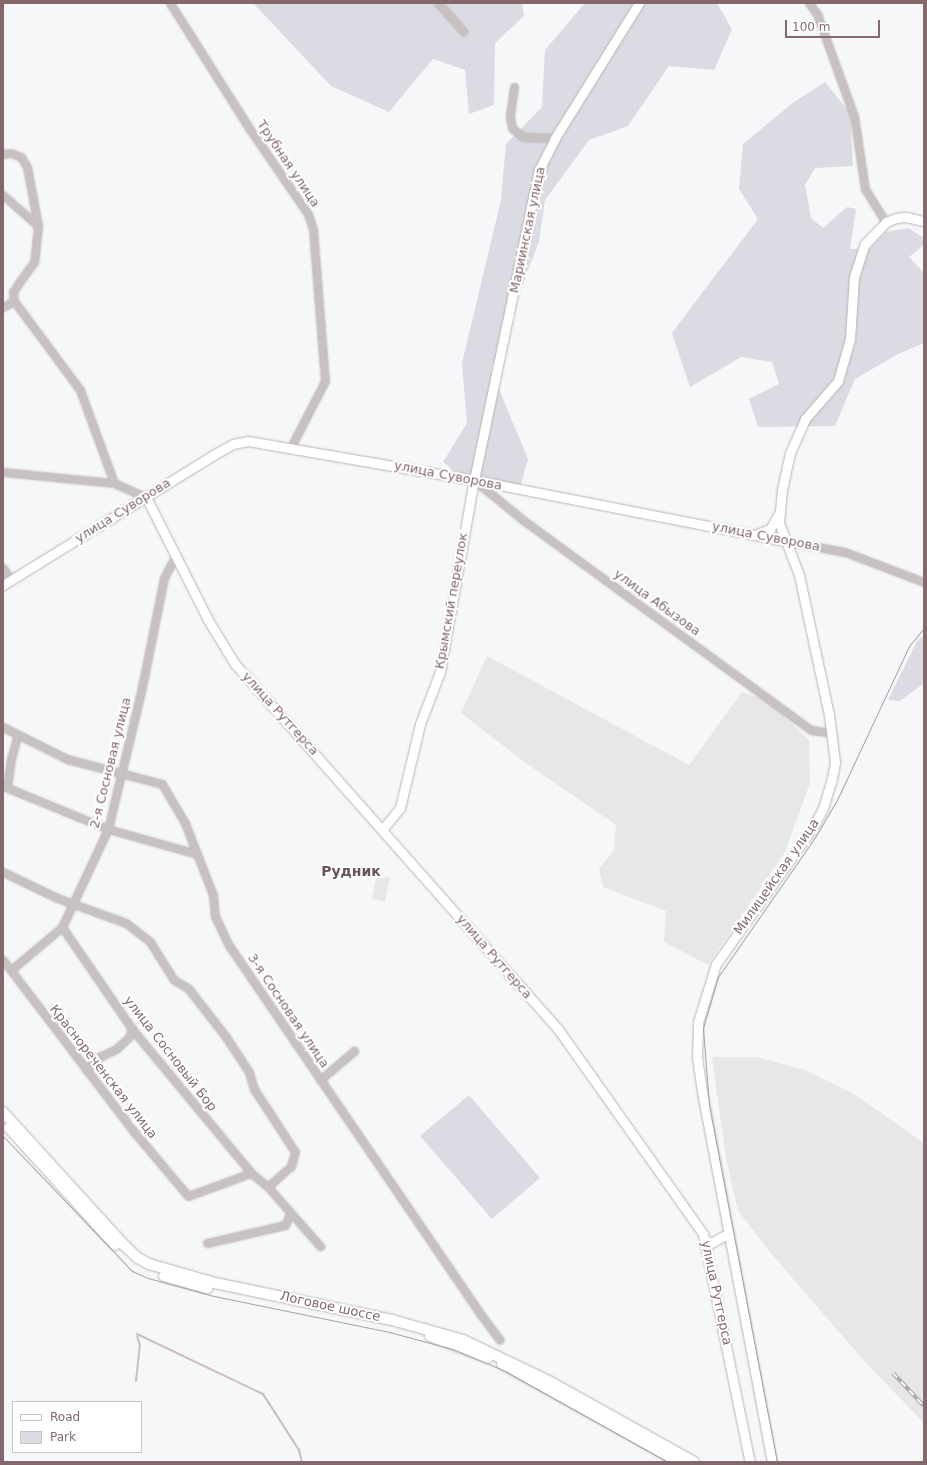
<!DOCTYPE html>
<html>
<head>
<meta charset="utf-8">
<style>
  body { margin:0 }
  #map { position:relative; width:927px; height:1465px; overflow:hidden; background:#f5f7f8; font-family:"DejaVu Sans",sans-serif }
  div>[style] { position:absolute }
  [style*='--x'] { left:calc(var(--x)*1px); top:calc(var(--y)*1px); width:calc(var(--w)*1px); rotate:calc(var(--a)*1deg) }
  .built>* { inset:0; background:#e8e7e8 }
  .green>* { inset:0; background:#dbdbe3 }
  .stream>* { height:2px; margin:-1px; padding:0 1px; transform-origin:1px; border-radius:1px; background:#cbbdc2 }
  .roads { filter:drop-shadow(0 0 1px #bdb3b5) drop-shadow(0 0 1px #bdb3b5) }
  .minor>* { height:7px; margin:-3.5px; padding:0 3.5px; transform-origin:3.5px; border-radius:3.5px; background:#c8c1c2 }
  .secondary>* { height:9px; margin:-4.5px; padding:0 4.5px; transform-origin:4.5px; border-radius:4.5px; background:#fff }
  .primary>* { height:10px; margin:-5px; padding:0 5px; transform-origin:5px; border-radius:5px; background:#fff }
  .tram>* { height:1px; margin:-0.5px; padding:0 0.5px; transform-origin:0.5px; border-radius:0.5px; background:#ada2a4 }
  .rail>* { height:3.5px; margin-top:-1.75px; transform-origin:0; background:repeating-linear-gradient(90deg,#fff 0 6px,#ada2a4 0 12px); box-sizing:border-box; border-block:1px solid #ada2a4 }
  span { translate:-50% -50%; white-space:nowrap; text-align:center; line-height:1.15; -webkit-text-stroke:4px #fff; paint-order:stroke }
  .street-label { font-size:13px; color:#84686c }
  .neighbourhood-label { font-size:14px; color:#6a5658; font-weight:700 }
  .frame { position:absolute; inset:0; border:4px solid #84686c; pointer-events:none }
  .legend { position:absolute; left:12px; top:1401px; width:130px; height:52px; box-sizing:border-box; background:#fff; border:1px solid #cec3c4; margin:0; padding:5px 7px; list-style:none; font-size:12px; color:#84686c }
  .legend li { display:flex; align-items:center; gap:8px; height:20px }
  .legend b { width:20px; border:1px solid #cec3c4 }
  .scale { position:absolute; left:785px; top:20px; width:95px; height:18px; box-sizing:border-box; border:2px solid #84686c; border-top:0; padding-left:5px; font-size:12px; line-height:14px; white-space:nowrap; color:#84686c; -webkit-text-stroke:3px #fff; paint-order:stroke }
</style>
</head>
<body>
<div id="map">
  <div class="built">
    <div style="clip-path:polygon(487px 656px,689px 765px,742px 692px,767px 700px,809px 740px,810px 783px,785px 852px,708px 965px,664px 942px,666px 911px,603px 887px,599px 869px,614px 850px,616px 825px,523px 761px,461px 713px)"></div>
    <div style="clip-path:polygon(377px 875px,390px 878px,385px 902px,372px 899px)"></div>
    <div style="clip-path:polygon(712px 1057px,756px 1057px,805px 1070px,854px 1094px,924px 1143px,924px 1423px,864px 1361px,770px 1252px,738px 1211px,726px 1159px)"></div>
  </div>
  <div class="green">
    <div style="clip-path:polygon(253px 3px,522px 3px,524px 16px,495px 43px,494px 105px,469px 114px,465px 70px,433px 59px,389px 112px,331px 86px)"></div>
    <div style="clip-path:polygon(585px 3px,717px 3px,732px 29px,714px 70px,669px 66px,628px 126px,589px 140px,545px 200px,539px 241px,491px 370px,528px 459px,520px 487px,454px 471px,443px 462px,467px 423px,462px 363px,501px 200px,506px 144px,542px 107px,545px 50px)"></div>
    <div style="clip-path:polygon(825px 82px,850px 113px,853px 166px,815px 168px,805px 185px,811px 218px,823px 228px,847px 207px,856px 209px,850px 249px,870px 249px,885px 232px,908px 228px,924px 238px,924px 245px,909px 257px,924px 273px,924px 343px,900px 353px,855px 379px,835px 426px,758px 427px,749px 399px,779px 384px,772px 362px,741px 357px,690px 387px,672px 333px,758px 219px,739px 189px,743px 144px,794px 102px)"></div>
    <div style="clip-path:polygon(924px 635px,924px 683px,900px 701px,888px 700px,917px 641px)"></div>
    <div style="clip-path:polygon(469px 1095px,540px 1178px,492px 1219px,420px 1136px)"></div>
  </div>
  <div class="stream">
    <div style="--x:137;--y:1334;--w:140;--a:25.5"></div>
    <div style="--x:263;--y:1394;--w:67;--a:57.3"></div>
    <div style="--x:299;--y:1450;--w:12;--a:76"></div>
    <div style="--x:136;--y:1381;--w:36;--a:-84"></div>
    <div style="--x:140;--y:1345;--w:9;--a:-108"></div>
  </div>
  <div class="roads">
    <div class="minor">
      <div style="--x:170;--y:3;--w:144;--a:57.7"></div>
      <div style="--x:247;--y:125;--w:108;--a:55.6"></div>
      <div style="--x:308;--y:214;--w:16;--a:72"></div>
      <div style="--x:313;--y:229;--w:152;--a:85.5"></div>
      <div style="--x:325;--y:381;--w:74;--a:117.3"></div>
      <div style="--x:438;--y:3;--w:38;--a:48"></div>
      <div style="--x:809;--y:3;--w:14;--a:54"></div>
      <div style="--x:817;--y:14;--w:109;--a:70.1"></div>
      <div style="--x:854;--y:116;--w:74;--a:81.4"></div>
      <div style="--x:865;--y:189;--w:39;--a:58"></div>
      <div style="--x:514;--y:87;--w:30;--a:98"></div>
      <div style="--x:510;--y:117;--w:11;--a:80"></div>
      <div style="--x:512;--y:128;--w:14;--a:39"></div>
      <div style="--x:523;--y:137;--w:32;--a:2"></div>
      <div style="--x:3;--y:154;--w:8;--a:-7"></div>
      <div style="--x:11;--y:153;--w:11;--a:22"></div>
      <div style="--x:21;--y:157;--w:12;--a:59"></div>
      <div style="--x:27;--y:167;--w:60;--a:79.4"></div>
      <div style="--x:38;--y:226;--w:36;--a:96"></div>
      <div style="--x:34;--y:262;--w:27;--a:126"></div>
      <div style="--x:18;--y:284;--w:9;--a:122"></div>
      <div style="--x:13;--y:292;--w:9;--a:84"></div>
      <div style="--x:14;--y:301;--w:13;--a:151"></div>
      <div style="--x:3;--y:195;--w:47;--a:41.5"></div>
      <div style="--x:14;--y:301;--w:111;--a:53.4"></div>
      <div style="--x:80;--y:390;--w:99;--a:69.9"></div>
      <div style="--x:114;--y:483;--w:35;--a:24"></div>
      <div style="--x:3;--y:472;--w:112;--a:5.7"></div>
      <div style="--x:474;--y:480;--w:63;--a:39.2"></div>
      <div style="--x:523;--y:520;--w:356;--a:36.1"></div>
      <div style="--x:811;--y:730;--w:21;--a:8"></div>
      <div style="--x:785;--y:541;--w:61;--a:10.4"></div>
      <div style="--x:845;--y:552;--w:85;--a:20.8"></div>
      <div style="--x:3;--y:568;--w:14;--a:56"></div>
      <div style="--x:3;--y:727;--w:72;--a:26.6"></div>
      <div style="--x:67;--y:759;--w:98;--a:14.7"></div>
      <div style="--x:162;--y:784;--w:45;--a:59.5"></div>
      <div style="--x:185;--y:823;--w:33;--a:69"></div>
      <div style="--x:3;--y:786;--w:113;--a:22.3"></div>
      <div style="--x:108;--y:829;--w:92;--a:15.7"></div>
      <div style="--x:197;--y:854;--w:44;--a:68.7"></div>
      <div style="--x:213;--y:895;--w:21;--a:85"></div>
      <div style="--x:215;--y:916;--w:31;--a:65"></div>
      <div style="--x:228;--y:944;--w:444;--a:55.7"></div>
      <div style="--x:478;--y:1311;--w:36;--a:53"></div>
      <div style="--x:7;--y:787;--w:28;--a:-82"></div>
      <div style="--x:11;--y:759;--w:24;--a:-75"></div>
      <div style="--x:3;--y:872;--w:60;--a:25.7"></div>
      <div style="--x:57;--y:898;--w:73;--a:19.9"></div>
      <div style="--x:126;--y:923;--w:31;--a:38"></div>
      <div style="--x:150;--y:942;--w:45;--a:57.7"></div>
      <div style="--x:174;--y:980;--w:16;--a:30"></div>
      <div style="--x:188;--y:988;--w:62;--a:52.2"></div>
      <div style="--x:226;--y:1037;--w:42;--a:56.7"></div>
      <div style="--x:249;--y:1072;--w:18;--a:74"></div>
      <div style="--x:254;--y:1089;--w:75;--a:56.9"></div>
      <div style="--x:295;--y:1152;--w:15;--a:106"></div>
      <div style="--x:291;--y:1166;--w:31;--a:138"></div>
      <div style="--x:62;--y:927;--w:124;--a:55.5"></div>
      <div style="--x:132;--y:1029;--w:187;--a:50.4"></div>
      <div style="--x:3;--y:960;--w:218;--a:52.7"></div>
      <div style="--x:135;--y:1133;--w:82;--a:49.9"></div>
      <div style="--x:188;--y:1196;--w:67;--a:-20.1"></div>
      <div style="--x:251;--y:1173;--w:22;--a:39"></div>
      <div style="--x:268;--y:1187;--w:79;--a:48.6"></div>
      <div style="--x:11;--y:970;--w:67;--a:-40.1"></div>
      <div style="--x:62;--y:927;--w:108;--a:-64.9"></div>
      <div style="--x:108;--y:829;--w:141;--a:-76.5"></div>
      <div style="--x:141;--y:692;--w:116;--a:-78.6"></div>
      <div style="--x:164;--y:578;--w:25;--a:-63"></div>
      <div style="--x:86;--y:1070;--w:16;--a:-47"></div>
      <div style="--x:97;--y:1058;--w:21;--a:-25"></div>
      <div style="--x:116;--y:1049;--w:18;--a:-43"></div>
      <div style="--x:129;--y:1037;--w:9;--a:-69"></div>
      <div style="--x:320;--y:1080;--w:45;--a:-40.5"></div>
      <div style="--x:207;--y:1243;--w:80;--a:-13"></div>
      <div style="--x:285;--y:1225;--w:12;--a:-66"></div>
    </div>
    <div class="secondary">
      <div style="--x:146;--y:497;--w:138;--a:63.2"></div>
      <div style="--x:208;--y:620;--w:52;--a:58.5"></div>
      <div style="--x:235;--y:664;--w:487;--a:48.5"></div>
      <div style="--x:558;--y:1029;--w:251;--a:54.7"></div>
      <div style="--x:703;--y:1234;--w:233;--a:78.4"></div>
      <div style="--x:757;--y:534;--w:14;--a:-21"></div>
      <div style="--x:770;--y:529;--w:16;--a:-60"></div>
      <div style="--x:3;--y:585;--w:249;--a:-31.7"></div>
      <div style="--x:215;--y:454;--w:21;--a:-29"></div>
      <div style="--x:233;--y:444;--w:15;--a:-11"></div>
      <div style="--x:248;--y:441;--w:229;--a:9.8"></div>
      <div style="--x:474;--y:480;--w:317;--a:11.1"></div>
      <div style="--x:382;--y:830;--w:28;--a:-51"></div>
      <div style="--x:400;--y:808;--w:86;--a:-76.6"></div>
      <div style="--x:420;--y:724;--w:56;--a:-69"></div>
      <div style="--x:440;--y:672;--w:195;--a:-80"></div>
      <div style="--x:474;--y:480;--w:317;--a:-78.2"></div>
      <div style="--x:539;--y:170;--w:36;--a:-63"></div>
      <div style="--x:555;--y:138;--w:159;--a:-58.1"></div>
      <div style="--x:707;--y:1245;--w:24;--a:-28"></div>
      <div style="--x:772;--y:1462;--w:377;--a:-100.7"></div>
      <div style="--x:702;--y:1092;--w:36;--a:-98"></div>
      <div style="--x:697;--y:1056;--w:34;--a:-88"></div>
      <div style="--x:698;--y:1022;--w:61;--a:-72.8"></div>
      <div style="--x:716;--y:964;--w:168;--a:-54.7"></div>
      <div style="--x:813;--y:827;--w:21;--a:-62"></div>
      <div style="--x:823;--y:808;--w:31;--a:-73"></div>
      <div style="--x:832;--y:778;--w:16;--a:-79"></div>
      <div style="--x:835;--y:762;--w:47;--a:-97.3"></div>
      <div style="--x:829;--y:715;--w:143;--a:-102.1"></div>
      <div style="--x:799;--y:575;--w:56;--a:-111"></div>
      <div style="--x:779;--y:523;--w:33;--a:-85"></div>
      <div style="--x:782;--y:490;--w:38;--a:-78"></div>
      <div style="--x:790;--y:453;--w:37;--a:-66"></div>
      <div style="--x:805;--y:419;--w:50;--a:-49"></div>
      <div style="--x:838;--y:381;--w:44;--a:-74.1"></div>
      <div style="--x:850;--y:339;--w:62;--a:-86.3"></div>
      <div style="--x:854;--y:277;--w:35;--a:-72"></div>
      <div style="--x:865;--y:244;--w:30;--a:-46"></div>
      <div style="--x:886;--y:222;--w:11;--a:-22"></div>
      <div style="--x:896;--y:218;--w:10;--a:-6"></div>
      <div style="--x:906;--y:217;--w:18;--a:13"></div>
    </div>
    <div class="primary">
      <div style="--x:3;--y:1112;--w:178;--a:47.7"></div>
      <div style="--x:123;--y:1244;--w:21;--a:43"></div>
      <div style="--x:138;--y:1258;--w:13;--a:29"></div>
      <div style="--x:149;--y:1264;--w:69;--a:16.1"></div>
      <div style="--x:215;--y:1283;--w:181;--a:11.8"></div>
      <div style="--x:392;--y:1320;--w:74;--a:15.7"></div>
      <div style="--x:463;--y:1340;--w:95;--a:25.5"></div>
      <div style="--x:549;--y:1381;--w:166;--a:29.2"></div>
      <div style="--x:9;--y:1128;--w:158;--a:47.8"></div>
      <div style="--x:164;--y:1276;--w:45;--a:15.6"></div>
      <div style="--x:430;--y:1336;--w:62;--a:20.8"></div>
      <div style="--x:502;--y:1364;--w:202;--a:29"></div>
    </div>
  </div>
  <div class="tram">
    <div style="--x:3;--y:1136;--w:187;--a:46.3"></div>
    <div style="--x:132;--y:1271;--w:17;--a:24"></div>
    <div style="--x:148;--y:1278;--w:68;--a:15.3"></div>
    <div style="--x:214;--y:1296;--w:179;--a:11.6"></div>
    <div style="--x:389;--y:1332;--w:66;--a:14.9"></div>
    <div style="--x:453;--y:1349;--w:56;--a:22.9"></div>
    <div style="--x:505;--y:1371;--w:187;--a:29.2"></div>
    <div style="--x:777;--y:1462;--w:363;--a:-100.8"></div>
    <div style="--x:709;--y:1105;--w:77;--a:-94.5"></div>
    <div style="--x:703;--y:1028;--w:53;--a:-73.6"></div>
    <div style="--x:718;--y:977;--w:168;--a:-55.2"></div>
    <div style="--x:814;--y:839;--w:45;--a:-59.5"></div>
    <div style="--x:837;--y:800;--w:170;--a:-64.9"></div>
    <div style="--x:909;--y:646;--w:23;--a:-50"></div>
  </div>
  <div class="rail">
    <div style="--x:893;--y:1373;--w:45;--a:46.8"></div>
  </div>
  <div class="street-label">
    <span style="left:288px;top:164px;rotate:56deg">Трубная улица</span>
    <span style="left:528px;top:230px;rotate:-78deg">Мариинская улица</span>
    <span style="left:448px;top:476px;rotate:11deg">улица Суворова</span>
    <span style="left:123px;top:511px;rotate:-32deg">улица Суворова</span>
    <span style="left:766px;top:537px;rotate:11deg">улица Суворова</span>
    <span style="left:452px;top:601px;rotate:-80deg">Крымский переулок</span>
    <span style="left:657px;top:603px;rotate:36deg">улица Абызова</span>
    <span style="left:280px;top:714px;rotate:48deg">улица Рутгерса</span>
    <span style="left:111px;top:763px;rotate:-76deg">2-я Сосновая улица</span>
    <span style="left:777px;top:877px;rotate:-55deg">Милицейская улица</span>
    <span style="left:494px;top:957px;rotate:49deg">улица Рутгерса</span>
    <span style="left:288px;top:1011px;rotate:56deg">3-я Сосновая улица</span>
    <span style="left:170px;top:1054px;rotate:52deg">улица Сосновый Бор</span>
    <span style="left:103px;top:1072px;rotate:52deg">Краснореченская улица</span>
    <span style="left:716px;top:1293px;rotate:78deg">улица Рутгерса</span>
    <span style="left:330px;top:1307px;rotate:12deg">Логовое шоссе</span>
  </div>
  <div class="neighbourhood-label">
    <span style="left:351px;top:871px">Рудник</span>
  </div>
  <div class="frame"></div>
  <ul class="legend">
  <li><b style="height:5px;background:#fff"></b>Road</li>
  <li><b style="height:11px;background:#dbdbe3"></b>Park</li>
  </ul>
  <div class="scale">100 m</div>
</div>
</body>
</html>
